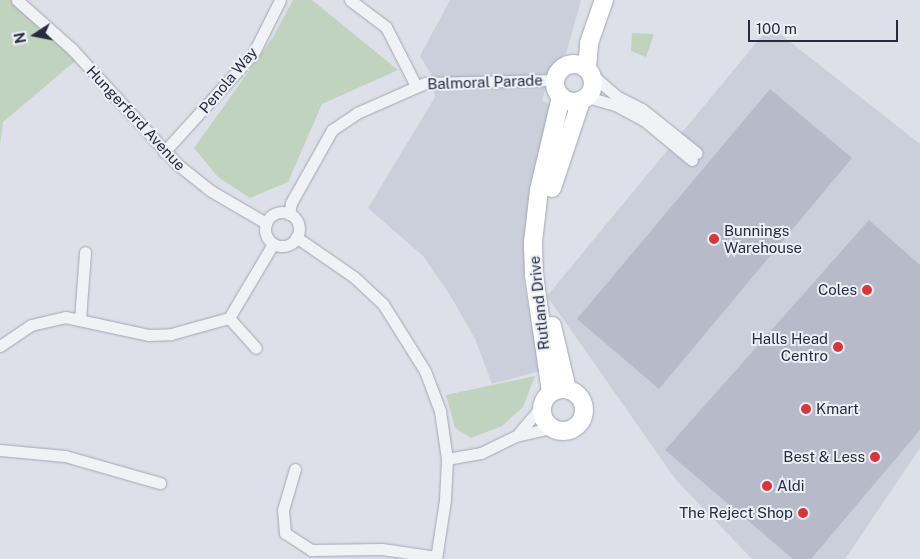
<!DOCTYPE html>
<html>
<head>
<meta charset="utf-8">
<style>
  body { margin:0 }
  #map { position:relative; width:920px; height:559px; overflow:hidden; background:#dde0e8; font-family:"Public Sans",sans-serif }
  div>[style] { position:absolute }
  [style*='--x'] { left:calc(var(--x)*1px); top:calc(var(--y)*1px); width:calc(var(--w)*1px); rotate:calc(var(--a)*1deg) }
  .built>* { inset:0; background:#cbcfdb }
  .green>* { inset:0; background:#c0d3be }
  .building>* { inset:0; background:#b7bbc9 }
  .roads { filter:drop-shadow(0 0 1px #a2a6b2) drop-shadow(0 0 1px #a2a6b2) }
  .minor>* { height:11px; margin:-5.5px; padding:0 5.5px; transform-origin:5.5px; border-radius:5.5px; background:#f0f2f6 }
  .minor>.ring { margin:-5.5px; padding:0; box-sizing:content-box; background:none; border:11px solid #f0f2f6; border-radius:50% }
  .primary>* { height:18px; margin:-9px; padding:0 9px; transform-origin:9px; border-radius:9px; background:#fff }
  .primary>.ring { margin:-9px; padding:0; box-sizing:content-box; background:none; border:18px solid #fff; border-radius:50% }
  .dots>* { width:14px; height:14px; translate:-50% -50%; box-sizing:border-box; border:2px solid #edeff6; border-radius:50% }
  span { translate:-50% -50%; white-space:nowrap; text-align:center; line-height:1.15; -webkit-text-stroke:4px #edeff6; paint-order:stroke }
  .street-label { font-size:15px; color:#252c40 }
  .poi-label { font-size:15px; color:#252c40 }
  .left { translate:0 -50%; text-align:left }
  .right { translate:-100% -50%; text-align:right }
  .north { position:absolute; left:10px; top:10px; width:50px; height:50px; -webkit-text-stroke:4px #edeff6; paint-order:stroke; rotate:259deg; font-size:14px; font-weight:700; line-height:20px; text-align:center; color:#252c40 }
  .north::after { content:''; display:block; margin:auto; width:18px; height:22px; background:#252c40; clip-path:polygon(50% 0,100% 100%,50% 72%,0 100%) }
  .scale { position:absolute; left:748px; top:20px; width:150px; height:22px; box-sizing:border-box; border:2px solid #252c40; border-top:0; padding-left:6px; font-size:15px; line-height:18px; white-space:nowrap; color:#252c40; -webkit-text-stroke:4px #edeff6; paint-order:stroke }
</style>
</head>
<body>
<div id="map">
  <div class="built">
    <div style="clip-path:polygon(450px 0,581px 0,566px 54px,552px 65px,542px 101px,550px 104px,528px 201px,524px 283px,540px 371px,492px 384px,475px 339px,450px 295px,423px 256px,368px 208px,435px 97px,431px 74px,420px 56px)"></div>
    <div style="clip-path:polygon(770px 26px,920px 144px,920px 448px,845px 559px,752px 559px,676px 480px,547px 296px)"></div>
  </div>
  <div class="green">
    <div style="clip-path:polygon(0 0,17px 0,80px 57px,3px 122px,0 146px)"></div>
    <div style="clip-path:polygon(293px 0,312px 0,398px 70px,322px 104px,288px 182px,250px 198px,218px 177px,194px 148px,273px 37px)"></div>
    <div style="clip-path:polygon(632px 33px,654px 34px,646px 57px,631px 51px)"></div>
    <div style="clip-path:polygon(535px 376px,523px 407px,502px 426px,471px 438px,455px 428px,446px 395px)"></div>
  </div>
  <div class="building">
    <div style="clip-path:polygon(770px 89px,852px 158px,659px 389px,577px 319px)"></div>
    <div style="clip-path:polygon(869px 220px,920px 265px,920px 430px,811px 559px,793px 559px,665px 450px)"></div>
  </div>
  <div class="roads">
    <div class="minor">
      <div style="--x:17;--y:0;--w:74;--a:41.7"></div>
      <div style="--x:72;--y:49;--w:156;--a:47.6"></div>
      <div style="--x:177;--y:164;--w:43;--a:38.5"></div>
      <div style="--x:211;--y:191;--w:64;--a:30.2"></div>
      <div style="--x:350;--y:0;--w:45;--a:36.9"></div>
      <div style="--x:386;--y:27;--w:66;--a:63"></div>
      <div style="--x:591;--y:74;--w:33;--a:41"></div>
      <div style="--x:616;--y:96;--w:29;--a:27"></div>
      <div style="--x:642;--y:109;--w:70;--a:38.7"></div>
      <div style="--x:587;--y:97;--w:29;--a:16"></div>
      <div style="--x:615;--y:105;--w:34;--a:28"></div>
      <div style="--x:645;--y:121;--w:61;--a:39.7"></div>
      <div style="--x:164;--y:152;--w:132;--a:-47.8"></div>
      <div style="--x:253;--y:54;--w:60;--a:-63.4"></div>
      <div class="ring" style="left:265px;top:212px;width:23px;height:23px"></div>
      <div style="--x:289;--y:214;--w:11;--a:-80"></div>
      <div style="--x:291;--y:203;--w:84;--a:-60.7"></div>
      <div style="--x:332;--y:130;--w:30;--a:-34"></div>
      <div style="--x:357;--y:113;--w:74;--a:-23.8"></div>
      <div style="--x:425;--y:83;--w:130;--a:-1.3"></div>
      <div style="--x:296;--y:237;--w:70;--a:34.6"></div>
      <div style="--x:354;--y:277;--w:40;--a:43"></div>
      <div style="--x:383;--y:304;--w:79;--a:57.9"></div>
      <div style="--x:425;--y:371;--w:43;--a:69.4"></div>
      <div style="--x:440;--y:411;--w:49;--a:81.7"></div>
      <div style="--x:447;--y:459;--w:41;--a:92.8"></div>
      <div style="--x:445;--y:500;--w:60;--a:98.7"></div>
      <div style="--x:229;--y:318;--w:40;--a:48"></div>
      <div style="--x:80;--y:319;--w:67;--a:-85.7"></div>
      <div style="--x:0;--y:346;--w:37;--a:-34"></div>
      <div style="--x:31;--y:325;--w:35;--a:-13"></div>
      <div style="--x:65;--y:317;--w:85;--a:12.2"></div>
      <div style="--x:148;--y:335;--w:23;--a:-2"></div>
      <div style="--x:171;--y:334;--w:60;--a:-15.4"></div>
      <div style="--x:229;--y:318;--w:86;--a:-59.3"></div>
      <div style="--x:519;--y:433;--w:35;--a:-50"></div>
      <div style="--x:0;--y:450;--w:65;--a:5.3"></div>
      <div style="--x:65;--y:456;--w:99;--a:15.9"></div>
      <div style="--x:447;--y:459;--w:35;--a:-10"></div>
      <div style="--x:481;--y:453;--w:39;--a:-26"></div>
      <div style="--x:516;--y:436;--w:36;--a:-13"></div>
      <div style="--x:295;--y:469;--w:43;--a:106.3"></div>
      <div style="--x:283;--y:510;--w:23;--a:85"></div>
      <div style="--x:285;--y:533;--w:31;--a:33"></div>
      <div style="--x:311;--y:550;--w:71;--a:-0.8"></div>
      <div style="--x:382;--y:549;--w:55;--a:8.4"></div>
    </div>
    <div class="primary">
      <div class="ring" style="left:555px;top:64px;width:20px;height:20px"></div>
      <div style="--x:587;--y:68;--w:25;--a:-85"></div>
      <div style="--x:589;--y:43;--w:46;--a:-70.8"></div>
      <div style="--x:552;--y:188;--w:92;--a:-71.6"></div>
      <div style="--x:552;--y:326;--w:65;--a:76.6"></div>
      <div class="ring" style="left:542px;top:389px;width:24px;height:24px"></div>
      <div style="--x:551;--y:392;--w:118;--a:-98.3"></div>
      <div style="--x:534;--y:275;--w:33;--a:-92"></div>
      <div style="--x:533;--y:242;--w:52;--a:-83.4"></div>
      <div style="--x:539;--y:190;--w:96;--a:-76.7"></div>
    </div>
  </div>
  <div class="dots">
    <div style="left:714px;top:239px;background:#d9363b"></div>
    <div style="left:867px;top:290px;background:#d9363b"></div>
    <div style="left:838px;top:347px;background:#d9363b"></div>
    <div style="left:806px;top:409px;background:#d9363b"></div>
    <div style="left:875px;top:457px;background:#d9363b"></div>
    <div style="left:767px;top:486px;background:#d9363b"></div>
    <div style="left:803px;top:513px;background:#d9363b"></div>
  </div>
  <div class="street-label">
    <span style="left:228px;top:80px;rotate:-50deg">Penola Way</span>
    <span style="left:485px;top:82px;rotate:-2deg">Balmoral Parade</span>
    <span style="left:136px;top:118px;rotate:47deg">Hungerford Avenue</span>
    <span style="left:539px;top:303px;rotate:-96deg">Rutland Drive</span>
  </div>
  <div class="poi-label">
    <span class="left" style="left:724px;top:239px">Bunnings<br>Warehouse</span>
    <span class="right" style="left:857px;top:290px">Coles</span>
    <span class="right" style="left:828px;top:347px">Halls Head<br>Centro</span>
    <span class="left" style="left:816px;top:409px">Kmart</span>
    <span class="right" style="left:865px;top:457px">Best &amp; Less</span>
    <span class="left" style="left:777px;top:486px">Aldi</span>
    <span class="right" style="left:793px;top:513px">The Reject Shop</span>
  </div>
  <div class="north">N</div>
  <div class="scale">100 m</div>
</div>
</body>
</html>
